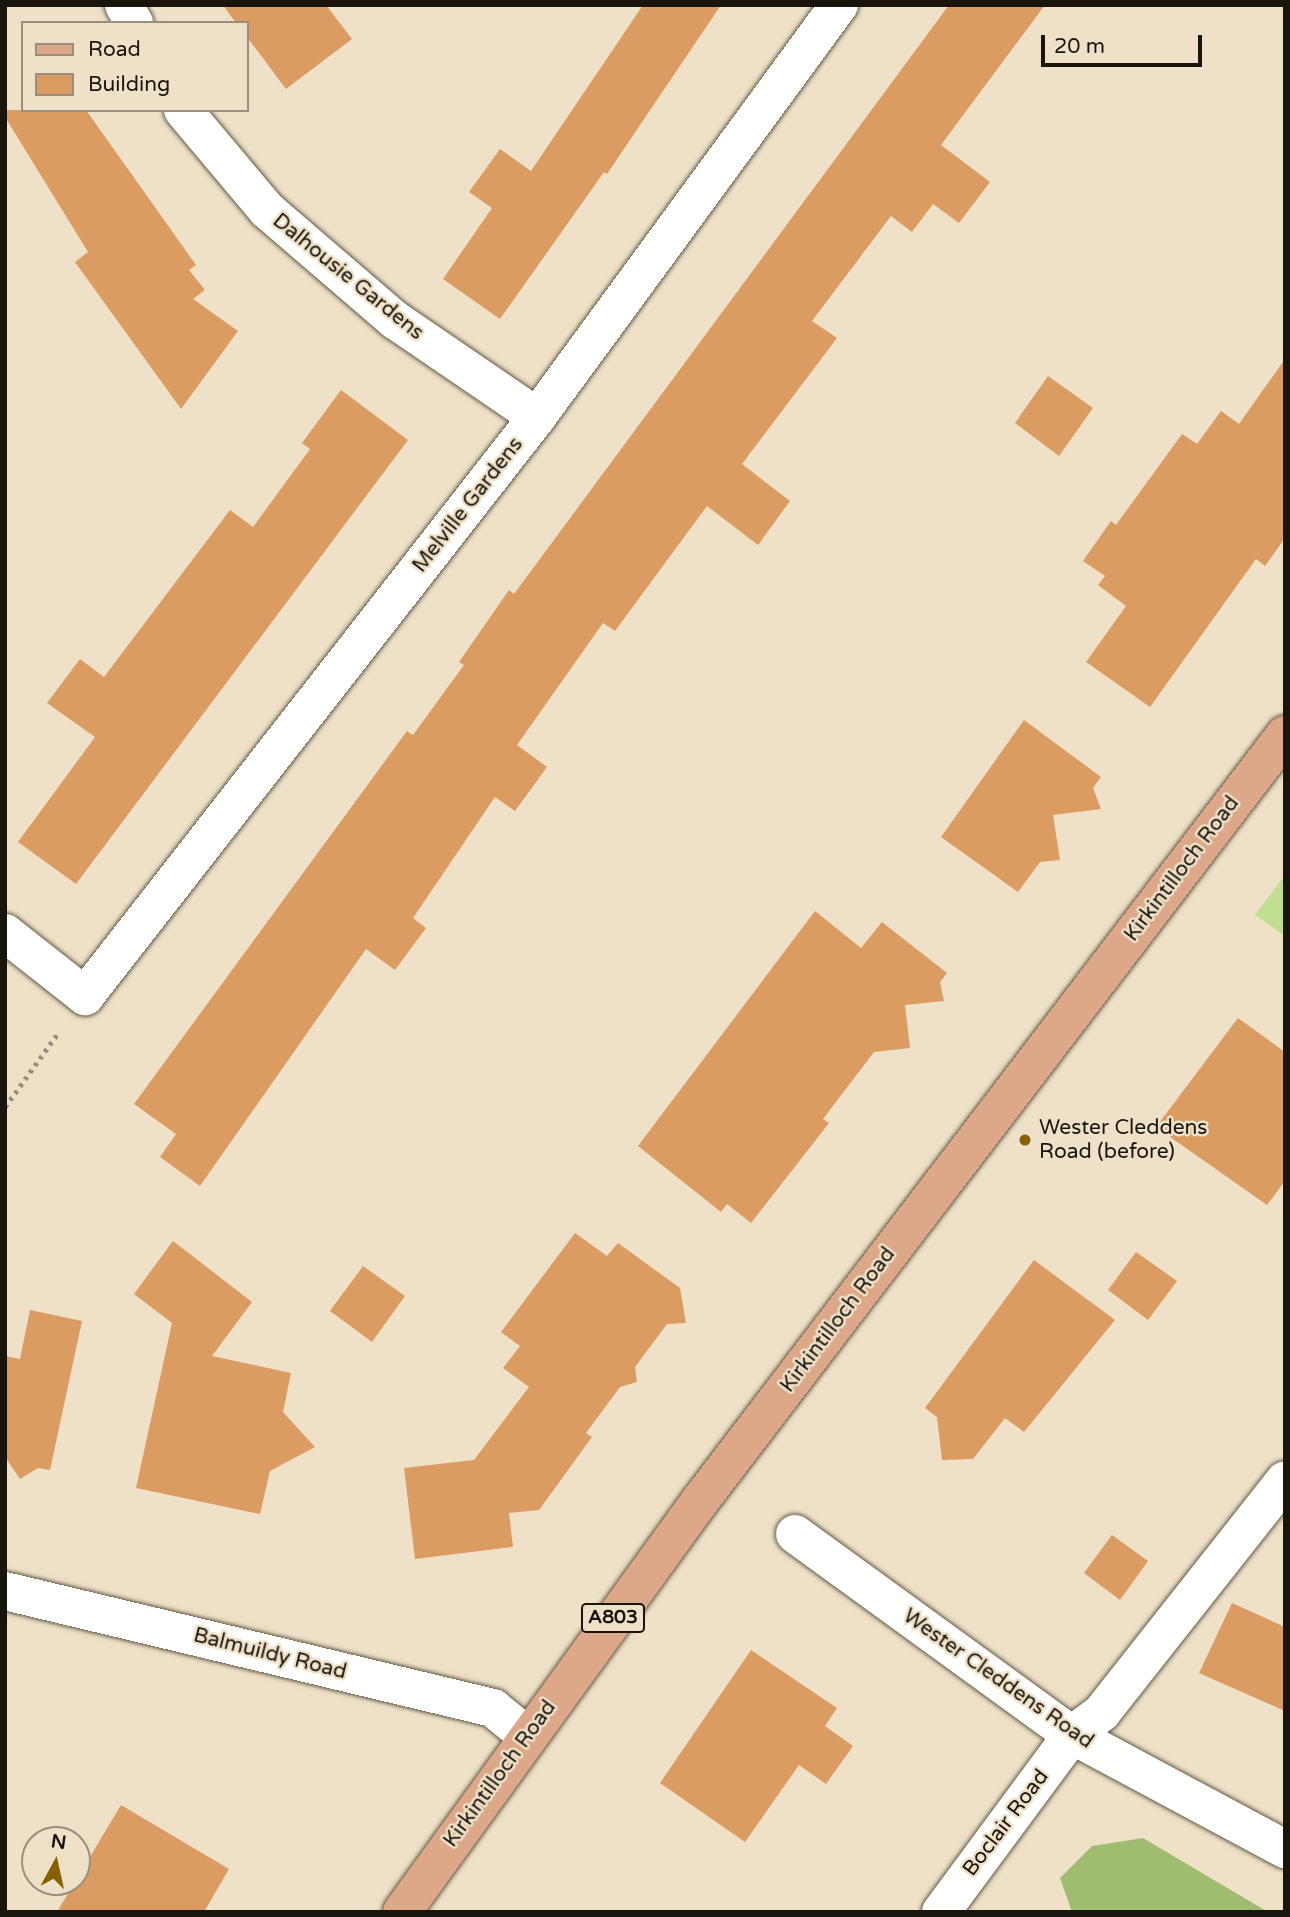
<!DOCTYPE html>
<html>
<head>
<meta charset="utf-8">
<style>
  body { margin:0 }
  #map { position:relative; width:1290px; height:1917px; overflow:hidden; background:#eee1c8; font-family:"Varela Round",sans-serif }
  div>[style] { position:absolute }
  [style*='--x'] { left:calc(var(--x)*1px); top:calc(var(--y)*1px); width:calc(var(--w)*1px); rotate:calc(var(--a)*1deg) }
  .green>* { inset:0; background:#c2df91 }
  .forest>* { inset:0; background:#a0bc6f }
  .building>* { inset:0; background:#db9c61 }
  .path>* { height:4.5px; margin-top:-2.25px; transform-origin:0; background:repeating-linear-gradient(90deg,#988e7c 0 3.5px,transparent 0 8.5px) }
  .roads { filter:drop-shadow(0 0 2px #655944) drop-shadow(0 0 2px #655944) }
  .minor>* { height:38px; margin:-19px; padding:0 19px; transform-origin:19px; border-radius:19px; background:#fff }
  .major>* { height:38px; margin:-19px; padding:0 19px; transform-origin:19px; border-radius:19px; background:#dca887 }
  .dots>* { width:19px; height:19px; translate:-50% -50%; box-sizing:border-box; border:4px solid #eee1c8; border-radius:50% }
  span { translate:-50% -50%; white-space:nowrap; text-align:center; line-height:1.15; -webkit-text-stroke:5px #eee1c8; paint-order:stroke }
  .shield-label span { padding:2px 5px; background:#eee1c8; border:2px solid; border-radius:5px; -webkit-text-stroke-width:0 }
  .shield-label { font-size:19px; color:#1a150c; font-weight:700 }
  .street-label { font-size:21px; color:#1a150c }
  .poi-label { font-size:21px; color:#1a150c }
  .left { translate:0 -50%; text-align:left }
  .frame { position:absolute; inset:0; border:7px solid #1a150c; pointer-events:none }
  .legend { position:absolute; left:21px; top:21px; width:228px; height:91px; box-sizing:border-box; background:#eee1c8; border:2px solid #998f7d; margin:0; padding:9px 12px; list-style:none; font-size:21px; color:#1a150c }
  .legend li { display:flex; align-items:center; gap:14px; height:35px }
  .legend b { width:35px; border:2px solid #998f7d }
  .north { position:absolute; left:21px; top:1826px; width:70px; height:70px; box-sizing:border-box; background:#eee1c8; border:2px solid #998f7d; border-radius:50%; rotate:8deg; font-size:19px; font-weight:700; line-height:28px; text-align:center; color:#1a150c }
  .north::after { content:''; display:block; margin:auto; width:24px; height:32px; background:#8a5f00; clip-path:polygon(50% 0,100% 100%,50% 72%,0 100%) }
  .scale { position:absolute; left:1041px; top:35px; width:161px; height:32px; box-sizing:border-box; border:4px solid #1a150c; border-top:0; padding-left:9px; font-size:21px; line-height:24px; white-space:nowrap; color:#1a150c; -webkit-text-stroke:5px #eee1c8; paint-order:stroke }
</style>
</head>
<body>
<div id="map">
  <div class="green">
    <div style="clip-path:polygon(1285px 875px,1285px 936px,1255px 915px)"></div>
  </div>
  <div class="forest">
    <div style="clip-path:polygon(1143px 1838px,1268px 1912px,1072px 1912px,1060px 1878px,1092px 1846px)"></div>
  </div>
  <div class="building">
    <div style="clip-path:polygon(223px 5px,326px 5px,352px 39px,286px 89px,247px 37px,247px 23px,236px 23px)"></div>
    <div style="clip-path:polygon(643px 5px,721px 5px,607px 174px,604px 172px,500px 319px,443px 279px,492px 208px,469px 192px,500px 149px,531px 171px)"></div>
    <div style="clip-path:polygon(949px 5px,1045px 5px,941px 145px,990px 182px,959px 223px,933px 204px,912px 232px,891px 216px,812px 321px,837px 338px,742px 464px,790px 501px,758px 545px,707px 506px,615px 631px,603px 623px,517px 745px,547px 767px,515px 811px,495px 797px,413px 918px,426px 928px,395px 970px,366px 949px,200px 1186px,160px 1157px,176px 1134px,134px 1104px,407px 731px,413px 735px,464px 665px,459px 662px,509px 590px,514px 594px)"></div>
    <div style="clip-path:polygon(5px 110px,86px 110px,196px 265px,189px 270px,205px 290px,193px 299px,238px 331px,181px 409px,75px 262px,88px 252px,5px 117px)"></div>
    <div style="clip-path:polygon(1285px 359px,1285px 538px,1265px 566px,1256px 559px,1150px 707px,1086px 662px,1126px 606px,1098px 585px,1105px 576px,1083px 561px,1111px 521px,1116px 525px,1182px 434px,1197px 444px,1221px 411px,1239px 424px)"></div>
    <div style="clip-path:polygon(1048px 376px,1093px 408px,1059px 456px,1015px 423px)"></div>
    <div style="clip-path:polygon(341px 390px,408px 440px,76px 884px,18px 842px,95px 737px,47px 703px,80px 659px,104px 677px,230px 510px,253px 527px,310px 449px,302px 443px)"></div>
    <div style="clip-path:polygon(1024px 720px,1101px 777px,1093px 788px,1101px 809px,1053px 815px,1060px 860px,1040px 862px,1018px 892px,941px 837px)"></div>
    <div style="clip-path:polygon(815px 911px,861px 948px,882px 922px,947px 973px,940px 982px,944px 1001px,905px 1005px,910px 1048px,874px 1052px,823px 1119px,829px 1123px,751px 1223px,727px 1204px,721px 1212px,638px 1146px)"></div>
    <div style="clip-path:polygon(1238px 1018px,1285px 1052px,1285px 1181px,1267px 1205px,1156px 1127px)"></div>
    <div style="clip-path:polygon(575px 1233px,607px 1256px,618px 1243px,680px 1288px,686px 1323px,667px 1324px,635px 1367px,637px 1382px,620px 1387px,586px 1433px,592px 1437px,539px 1510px,509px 1513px,513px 1547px,415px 1559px,404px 1468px,474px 1460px,529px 1387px,503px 1368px,520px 1346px,501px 1332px)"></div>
    <div style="clip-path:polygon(173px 1241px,252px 1302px,212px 1356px,291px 1373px,283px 1412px,315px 1447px,270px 1471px,260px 1514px,136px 1488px,172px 1323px,134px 1294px)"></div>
    <div style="clip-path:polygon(1136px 1252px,1177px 1281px,1148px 1320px,1108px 1290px)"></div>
    <div style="clip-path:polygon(1034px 1260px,1115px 1320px,1024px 1432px,1005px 1418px,973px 1459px,942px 1460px,937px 1417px,925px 1408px)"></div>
    <div style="clip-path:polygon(363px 1266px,405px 1296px,372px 1342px,330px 1311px)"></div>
    <div style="clip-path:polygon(30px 1310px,82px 1321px,50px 1470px,38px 1468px,20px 1479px,5px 1457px,5px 1356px,20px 1359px)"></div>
    <div style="clip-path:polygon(1112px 1535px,1148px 1561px,1120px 1600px,1084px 1573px)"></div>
    <div style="clip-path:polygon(1232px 1603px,1285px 1627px,1285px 1711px,1199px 1673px)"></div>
    <div style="clip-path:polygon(751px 1650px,837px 1708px,825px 1726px,853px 1746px,826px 1784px,799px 1765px,745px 1842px,660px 1783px)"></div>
    <div style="clip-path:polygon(121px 1805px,229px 1869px,204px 1912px,57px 1912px)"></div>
  </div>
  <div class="path">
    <div style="--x:5;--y:1107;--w:91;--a:-54.4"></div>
  </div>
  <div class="roads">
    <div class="minor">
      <div style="--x:124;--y:5;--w:21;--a:61"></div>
      <div style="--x:183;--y:110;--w:131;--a:50"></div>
      <div style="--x:267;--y:210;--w:169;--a:40.7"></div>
      <div style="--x:395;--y:320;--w:172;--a:34.3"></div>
      <div style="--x:5;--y:933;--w:102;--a:38.2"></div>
      <div style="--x:85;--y:996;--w:735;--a:-52.02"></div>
      <div style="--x:537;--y:417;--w:511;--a:-53.76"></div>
      <div style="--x:795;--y:1534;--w:342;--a:36"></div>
      <div style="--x:1072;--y:1735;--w:242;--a:28.2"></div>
      <div style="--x:5;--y:1591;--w:502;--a:13.48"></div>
      <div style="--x:493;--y:1708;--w:43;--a:39.3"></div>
      <div style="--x:941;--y:1912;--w:220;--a:-53.5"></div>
      <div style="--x:1072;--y:1735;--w:38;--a:-37"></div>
      <div style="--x:1102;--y:1712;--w:295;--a:-51.7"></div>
    </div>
    <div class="major">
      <div style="--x:402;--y:1912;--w:508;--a:-54.06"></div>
      <div style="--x:700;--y:1501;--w:964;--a:-52.63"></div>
    </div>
  </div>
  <div class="dots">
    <div style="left:1025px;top:1140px;background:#8a5f00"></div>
  </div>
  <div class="shield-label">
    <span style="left:613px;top:1618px">A803</span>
  </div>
  <div class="street-label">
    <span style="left:348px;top:277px;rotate:39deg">Dalhousie Gardens</span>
    <span style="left:468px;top:505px;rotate:-52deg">Melville Gardens</span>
    <span style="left:1182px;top:869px;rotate:-53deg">Kirkintilloch Road</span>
    <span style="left:838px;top:1320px;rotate:-53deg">Kirkintilloch Road</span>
    <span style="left:270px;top:1654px;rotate:14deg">Balmuildy Road</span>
    <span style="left:998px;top:1679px;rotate:35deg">Wester Cleddens Road</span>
    <span style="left:500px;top:1774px;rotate:-54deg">Kirkintilloch Road</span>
    <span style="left:1006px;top:1823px;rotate:-53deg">Boclair Road</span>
  </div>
  <div class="poi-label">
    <span class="left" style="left:1039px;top:1140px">Wester Cleddens<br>Road (before)</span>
  </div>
  <div class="frame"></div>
  <ul class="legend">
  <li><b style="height:9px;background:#dca887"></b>Road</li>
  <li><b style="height:19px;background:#db9c61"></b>Building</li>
  </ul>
  <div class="north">N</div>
  <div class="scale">20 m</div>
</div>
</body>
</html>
